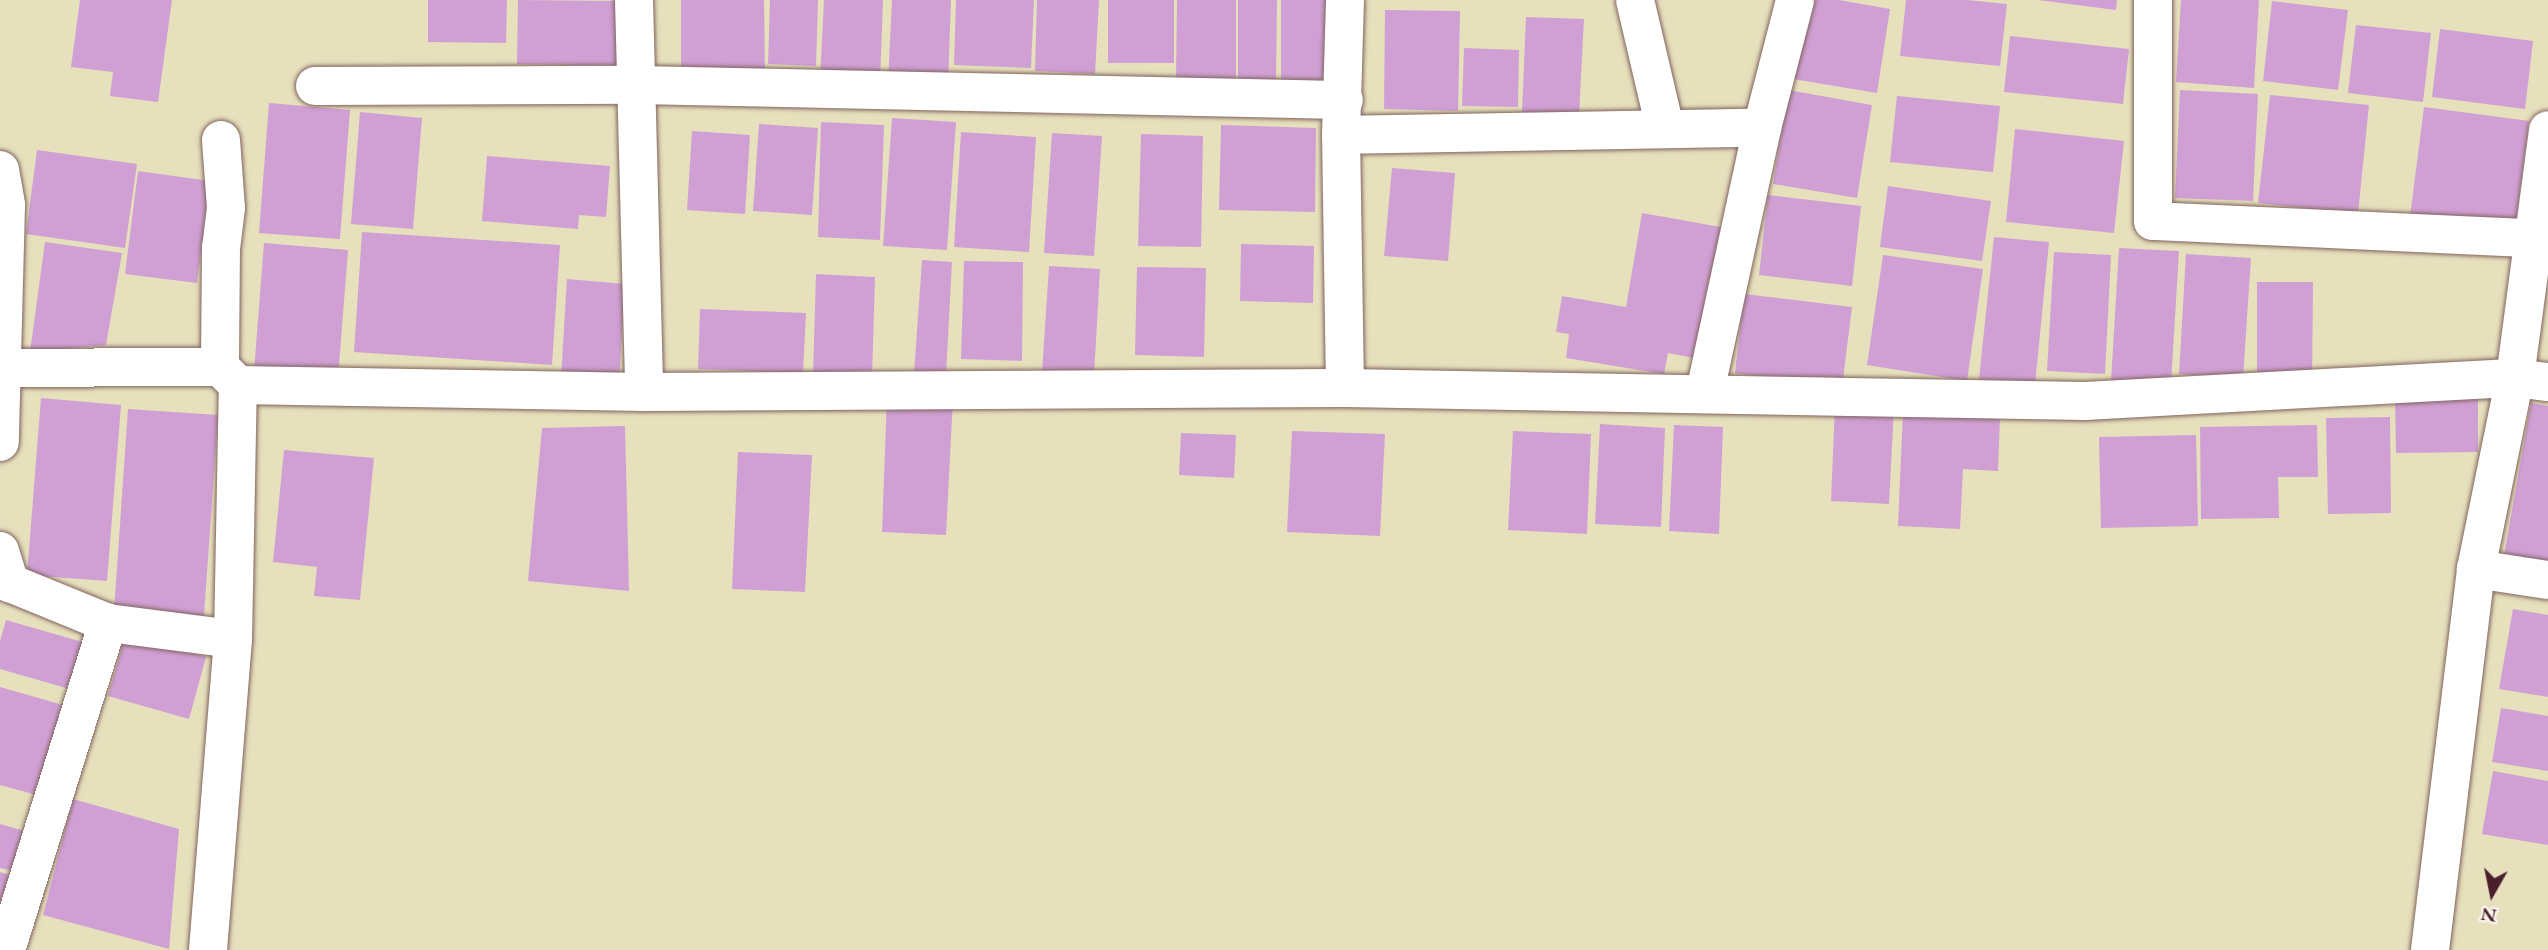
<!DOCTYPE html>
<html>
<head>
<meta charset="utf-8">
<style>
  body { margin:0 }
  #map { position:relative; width:2548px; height:950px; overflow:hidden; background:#e6e0bc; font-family:"EB Garamond",serif }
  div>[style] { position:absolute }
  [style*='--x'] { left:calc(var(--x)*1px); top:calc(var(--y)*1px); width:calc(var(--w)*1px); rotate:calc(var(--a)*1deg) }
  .building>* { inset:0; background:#d0a0d5 }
  .roads { filter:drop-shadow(0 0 2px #81635e) drop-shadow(0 0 2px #81635e) }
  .minor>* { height:38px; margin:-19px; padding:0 19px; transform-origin:19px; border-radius:19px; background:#fff }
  span { translate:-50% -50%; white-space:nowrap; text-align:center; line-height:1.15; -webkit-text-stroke:6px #f7f3e8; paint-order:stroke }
  .north { position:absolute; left:2457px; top:859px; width:70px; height:70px; -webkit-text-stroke:5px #f7f3e8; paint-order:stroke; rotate:189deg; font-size:19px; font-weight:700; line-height:28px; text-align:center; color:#4a1f2b }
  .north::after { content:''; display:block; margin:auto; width:24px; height:32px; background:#4a1f2b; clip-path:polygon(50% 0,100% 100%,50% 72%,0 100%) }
</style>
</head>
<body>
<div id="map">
  <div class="building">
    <div style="clip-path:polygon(80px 0,172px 0,158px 102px,110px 96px,113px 72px,71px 67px)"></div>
    <div style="clip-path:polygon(428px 0,507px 0,506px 43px,428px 42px)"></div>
    <div style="clip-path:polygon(518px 0,621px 1px,620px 66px,517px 64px)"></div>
    <div style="clip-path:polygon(681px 0,764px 0,765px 72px,681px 73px)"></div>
    <div style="clip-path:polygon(770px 0,818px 0,816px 66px,768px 64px)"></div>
    <div style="clip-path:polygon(824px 0,883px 0,880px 81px,820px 78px)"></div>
    <div style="clip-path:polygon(892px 0,951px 0,948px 84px,888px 82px)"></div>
    <div style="clip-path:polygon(956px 0,1034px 0,1031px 68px,954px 65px)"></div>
    <div style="clip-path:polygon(1037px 0,1099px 0,1095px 74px,1035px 71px)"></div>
    <div style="clip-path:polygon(1108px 0,1174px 0,1174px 63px,1108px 63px)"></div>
    <div style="clip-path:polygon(1177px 0,1236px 0,1236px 79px,1176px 79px)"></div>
    <div style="clip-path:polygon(1238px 0,1277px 0,1276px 81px,1238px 81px)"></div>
    <div style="clip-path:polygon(1281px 0,1333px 0,1333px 88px,1281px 88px)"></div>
    <div style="clip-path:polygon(1806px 0,1839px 0,1890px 9px,1877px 93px,1793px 79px)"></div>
    <div style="clip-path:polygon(1906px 0,1967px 0,2007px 4px,2000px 66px,1900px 56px)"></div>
    <div style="clip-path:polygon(2038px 0,2117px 0,2116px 10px)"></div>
    <div style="clip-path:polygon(2181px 0,2259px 0,2254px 88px,2176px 82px)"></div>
    <div style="clip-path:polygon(2272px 1px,2348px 10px,2338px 90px,2263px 81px)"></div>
    <div style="clip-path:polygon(1385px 10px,1460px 11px,1458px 111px,1384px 109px)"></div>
    <div style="clip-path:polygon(1526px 17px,1584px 19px,1579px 115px,1522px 112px)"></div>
    <div style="clip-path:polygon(2356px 25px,2431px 33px,2423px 102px,2348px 93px)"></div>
    <div style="clip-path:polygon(2440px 29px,2533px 41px,2525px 109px,2432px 97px)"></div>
    <div style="clip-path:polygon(2010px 36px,2129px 49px,2123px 104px,2004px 92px)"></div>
    <div style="clip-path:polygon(1464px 48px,1519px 50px,1518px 107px,1462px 106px)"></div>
    <div style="clip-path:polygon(1788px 90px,1872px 105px,1857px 198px,1773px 184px)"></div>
    <div style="clip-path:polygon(2180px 90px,2258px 94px,2253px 201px,2175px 198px)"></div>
    <div style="clip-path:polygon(2270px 95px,2369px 105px,2358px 214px,2258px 203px)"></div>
    <div style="clip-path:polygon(1897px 96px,2000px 106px,1993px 172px,1890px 162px)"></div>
    <div style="clip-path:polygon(269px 103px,350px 110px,340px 239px,259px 233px)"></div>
    <div style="clip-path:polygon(2424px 107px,2529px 121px,2515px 231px,2410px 217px)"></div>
    <div style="clip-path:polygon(360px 112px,422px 118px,413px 229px,351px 224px)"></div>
    <div style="clip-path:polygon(892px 118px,956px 122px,947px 250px,883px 246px)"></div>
    <div style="clip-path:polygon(821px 122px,884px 125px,880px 240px,818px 237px)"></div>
    <div style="clip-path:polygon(759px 124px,818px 128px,812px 215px,753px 211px)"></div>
    <div style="clip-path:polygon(1221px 125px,1316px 128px,1315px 212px,1219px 210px)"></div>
    <div style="clip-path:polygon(2015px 129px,2124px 141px,2114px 233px,2006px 222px)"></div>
    <div style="clip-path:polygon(692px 131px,750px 135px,745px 214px,687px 210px)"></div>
    <div style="clip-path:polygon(961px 132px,1036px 137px,1029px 252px,954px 247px)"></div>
    <div style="clip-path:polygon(1052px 133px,1102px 136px,1094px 256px,1044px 253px)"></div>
    <div style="clip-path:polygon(1141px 134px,1203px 136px,1201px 247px,1138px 246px)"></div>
    <div style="clip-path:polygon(37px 150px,137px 164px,125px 248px,26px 234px)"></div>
    <div style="clip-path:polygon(487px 156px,610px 166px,606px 217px,579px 215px,578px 229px,482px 221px)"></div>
    <div style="clip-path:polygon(1392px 168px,1455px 173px,1448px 261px,1384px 256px)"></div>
    <div style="clip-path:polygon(138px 171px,210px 181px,197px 283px,125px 274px)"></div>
    <div style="clip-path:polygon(1888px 186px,1991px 201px,1982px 261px,1880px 247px)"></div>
    <div style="clip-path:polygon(1768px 195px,1861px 206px,1852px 286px,1759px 275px)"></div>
    <div style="clip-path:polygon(1642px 213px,1726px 228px,1704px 360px,1668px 353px,1664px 374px,1566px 358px,1569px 334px,1556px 332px,1562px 296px,1626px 307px)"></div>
    <div style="clip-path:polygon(362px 232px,560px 245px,552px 365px,354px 352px)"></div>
    <div style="clip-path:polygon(1994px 237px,2049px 242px,2035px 385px,1979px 379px)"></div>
    <div style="clip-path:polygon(45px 242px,122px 253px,106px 345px,30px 352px)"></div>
    <div style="clip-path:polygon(264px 243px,348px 250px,338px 378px,254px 371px)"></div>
    <div style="clip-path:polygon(1241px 244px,1314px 246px,1313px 303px,1240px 301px)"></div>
    <div style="clip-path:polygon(2119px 248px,2179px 251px,2171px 384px,2111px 381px)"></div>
    <div style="clip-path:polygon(2054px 252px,2111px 255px,2105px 374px,2047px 371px)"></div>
    <div style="clip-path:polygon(2186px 254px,2251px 258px,2243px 378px,2179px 374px)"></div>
    <div style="clip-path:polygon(1883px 255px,1983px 269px,1967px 381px,1867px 365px)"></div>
    <div style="clip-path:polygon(922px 260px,952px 262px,946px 375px,914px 373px)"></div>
    <div style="clip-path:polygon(964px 261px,1023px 262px,1022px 361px,961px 359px)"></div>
    <div style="clip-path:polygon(1049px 266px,1100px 269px,1094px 376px,1042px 373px)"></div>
    <div style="clip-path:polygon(1137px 267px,1206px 268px,1204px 357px,1135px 355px)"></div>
    <div style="clip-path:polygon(816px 274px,875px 277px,872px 378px,813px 375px)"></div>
    <div style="clip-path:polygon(567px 279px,625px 284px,619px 381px,561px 377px)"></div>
    <div style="clip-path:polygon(2257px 282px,2313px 282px,2312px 385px,2257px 385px)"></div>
    <div style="clip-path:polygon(1744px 294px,1852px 307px,1842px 387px,1735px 373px)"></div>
    <div style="clip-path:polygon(700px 309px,806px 313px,803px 373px,698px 369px)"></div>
    <div style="clip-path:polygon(887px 396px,953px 399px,946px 535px,882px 532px)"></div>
    <div style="clip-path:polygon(2395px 397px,2478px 397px,2478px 452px,2396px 453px)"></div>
    <div style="clip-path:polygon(41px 398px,121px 405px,107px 581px,27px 575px)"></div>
    <div style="clip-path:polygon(2531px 403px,2548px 406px,2548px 575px,2502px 567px)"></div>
    <div style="clip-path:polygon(1835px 405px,1894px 408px,1889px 504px,1831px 501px)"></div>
    <div style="clip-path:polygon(128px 409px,218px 415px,204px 616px,114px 611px)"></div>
    <div style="clip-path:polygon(1903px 412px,2000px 416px,1998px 471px,1963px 469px,1960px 529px,1898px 526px)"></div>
    <div style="clip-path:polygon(2390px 417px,2391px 513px,2328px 514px,2326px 418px)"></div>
    <div style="clip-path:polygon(1600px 424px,1665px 428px,1661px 527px,1595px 524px)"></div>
    <div style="clip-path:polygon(1674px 425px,1723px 427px,1719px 534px,1669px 531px)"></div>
    <div style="clip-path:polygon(2317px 425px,2318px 477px,2278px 477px,2279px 518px,2201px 519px,2200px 427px)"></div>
    <div style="clip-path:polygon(625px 426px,629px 591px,528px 581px,542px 428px)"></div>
    <div style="clip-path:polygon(1292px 431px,1385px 434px,1380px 536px,1287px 532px)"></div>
    <div style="clip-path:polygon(1513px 431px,1591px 434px,1587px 534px,1508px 530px)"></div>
    <div style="clip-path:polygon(1181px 433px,1236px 435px,1234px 478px,1179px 475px)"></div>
    <div style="clip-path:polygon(2196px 435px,2198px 526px,2101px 528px,2099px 437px)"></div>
    <div style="clip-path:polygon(284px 450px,374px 458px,360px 600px,314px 596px,317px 567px,273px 562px)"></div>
    <div style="clip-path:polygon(738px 452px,812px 455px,805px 592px,732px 589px)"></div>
    <div style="clip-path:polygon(2513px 609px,2548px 615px,2548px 697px,2499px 689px)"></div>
    <div style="clip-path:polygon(6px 620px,93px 645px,80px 692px,0 669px,0 641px)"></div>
    <div style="clip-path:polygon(126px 634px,206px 657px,189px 719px,108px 696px)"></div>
    <div style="clip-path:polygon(0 687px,70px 707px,44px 797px,0 785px)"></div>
    <div style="clip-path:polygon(2501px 708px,2548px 716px,2548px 771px,2492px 762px)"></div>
    <div style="clip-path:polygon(2493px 771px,2548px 781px,2548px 845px,2482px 834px)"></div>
    <div style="clip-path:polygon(73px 799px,179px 829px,169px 949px,43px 915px)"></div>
    <div style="clip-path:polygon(0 824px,28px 832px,17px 872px,0 868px)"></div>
    <div style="clip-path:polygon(0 872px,10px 875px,0 910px)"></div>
  </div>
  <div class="roads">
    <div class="minor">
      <div style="--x:634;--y:0;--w:392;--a:88.5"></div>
      <div style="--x:1635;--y:0;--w:131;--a:76.8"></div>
      <div style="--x:2153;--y:0;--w:221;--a:90"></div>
      <div style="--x:2153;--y:221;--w:381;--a:2.6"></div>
      <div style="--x:315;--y:86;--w:323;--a:-0.2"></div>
      <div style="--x:638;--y:85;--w:706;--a:1.22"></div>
      <div style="--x:1341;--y:135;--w:421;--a:-1"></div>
      <div style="--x:221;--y:140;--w:68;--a:85.8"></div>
      <div style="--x:226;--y:208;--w:39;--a:97"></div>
      <div style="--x:221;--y:247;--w:120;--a:90.5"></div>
      <div style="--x:220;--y:367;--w:25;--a:45"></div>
      <div style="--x:0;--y:170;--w:36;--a:80"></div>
      <div style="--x:6;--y:205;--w:237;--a:91.5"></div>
      <div style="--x:0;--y:368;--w:220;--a:-0.3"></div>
      <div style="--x:1345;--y:388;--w:253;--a:-90.9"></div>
      <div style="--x:1341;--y:135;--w:135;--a:-88.3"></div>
      <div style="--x:1705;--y:392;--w:270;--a:-77.8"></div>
      <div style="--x:1762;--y:128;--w:132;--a:-75.5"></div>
      <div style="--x:0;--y:551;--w:34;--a:73"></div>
      <div style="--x:10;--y:583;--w:106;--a:22.2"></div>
      <div style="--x:108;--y:623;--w:126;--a:7.3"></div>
      <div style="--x:2476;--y:569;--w:73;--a:8.7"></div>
      <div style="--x:6;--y:950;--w:343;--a:-72.7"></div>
      <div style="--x:208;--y:950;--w:312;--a:-85.4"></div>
      <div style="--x:233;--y:639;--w:254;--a:-88.9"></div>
      <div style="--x:238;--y:385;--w:406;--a:1"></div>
      <div style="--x:644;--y:392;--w:701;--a:-0.33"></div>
      <div style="--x:1345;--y:388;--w:740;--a:1.01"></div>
      <div style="--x:2085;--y:401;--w:431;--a:-3.1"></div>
      <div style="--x:2515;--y:378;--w:33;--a:7"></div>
      <div style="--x:2430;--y:950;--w:384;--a:-83.1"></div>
      <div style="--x:2476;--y:569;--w:195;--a:-78.5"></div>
      <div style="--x:2515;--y:378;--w:250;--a:-82.4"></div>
    </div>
  </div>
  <div class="north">N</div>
</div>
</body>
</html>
